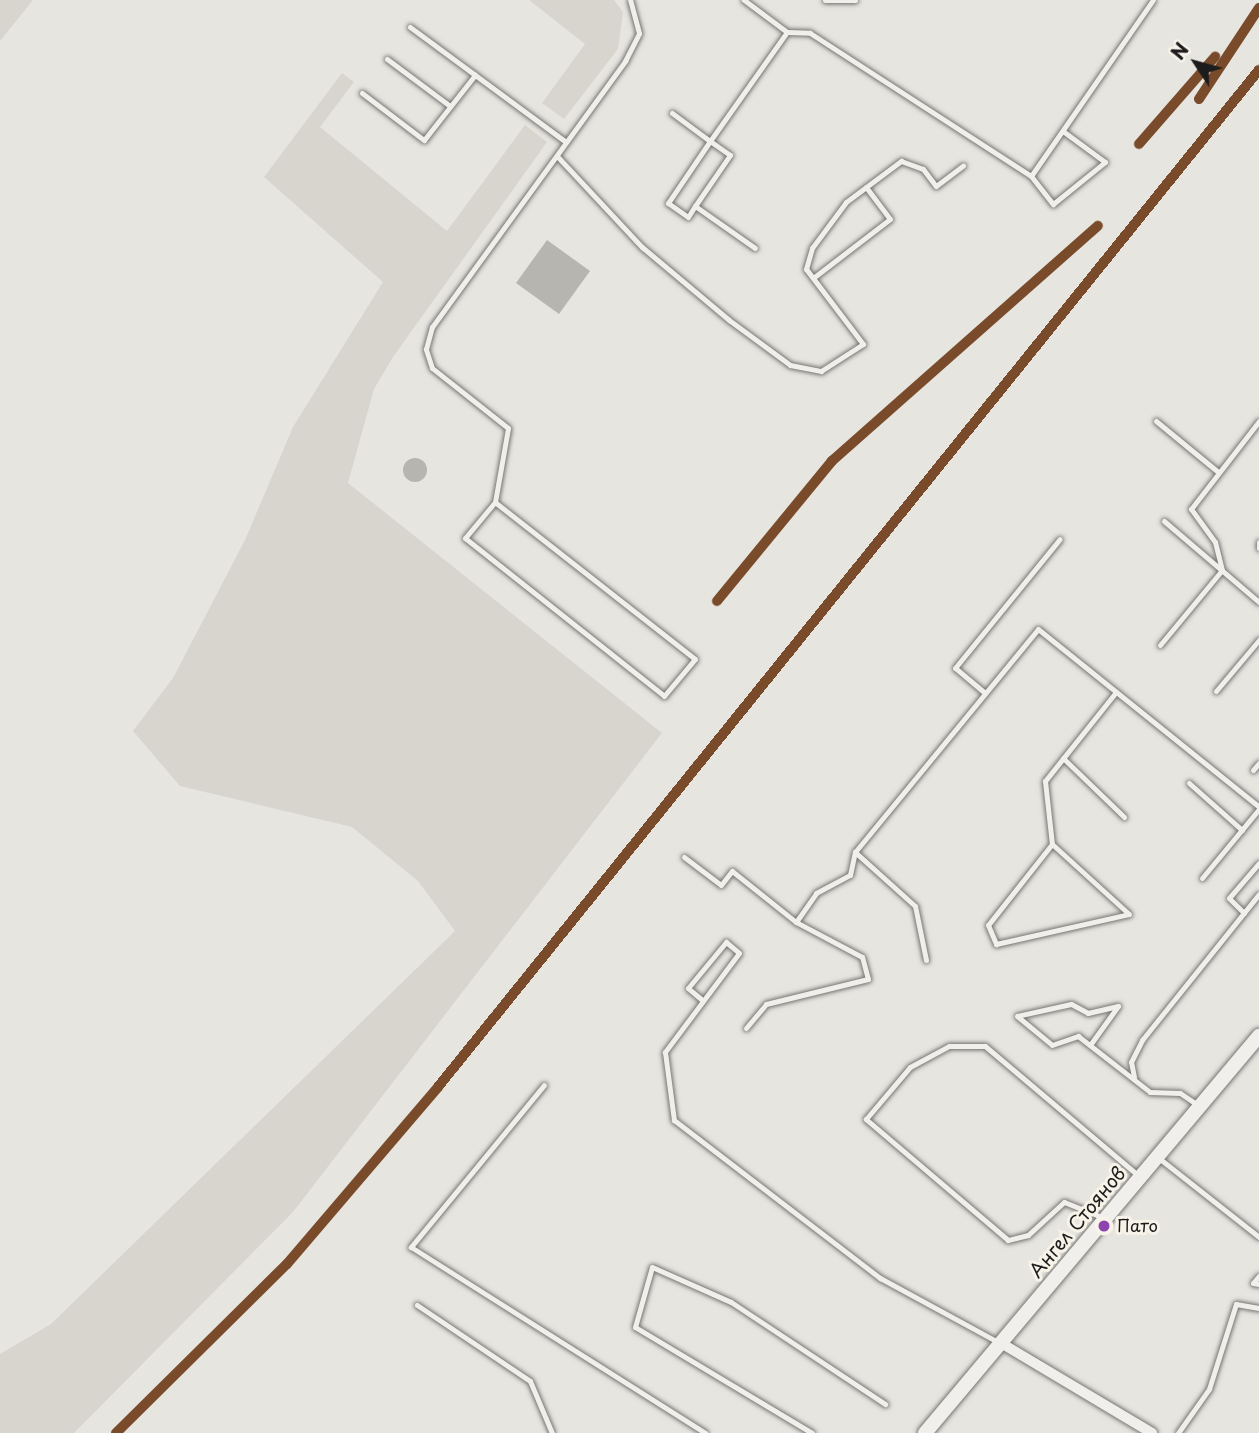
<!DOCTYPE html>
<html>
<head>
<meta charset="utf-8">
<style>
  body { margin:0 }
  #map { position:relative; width:1259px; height:1433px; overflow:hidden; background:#e6e5e0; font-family:"Playpen Sans",sans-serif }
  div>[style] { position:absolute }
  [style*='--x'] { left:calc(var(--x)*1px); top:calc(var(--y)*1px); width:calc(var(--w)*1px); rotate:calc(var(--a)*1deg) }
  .green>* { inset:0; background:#d8d5ce }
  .water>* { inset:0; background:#b7b5af }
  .round { border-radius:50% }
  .roads { filter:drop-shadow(0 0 2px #777674) drop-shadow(0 0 2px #777674) }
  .service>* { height:5px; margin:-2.5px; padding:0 2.5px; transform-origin:2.5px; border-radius:2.5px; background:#f0efeb }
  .minor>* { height:10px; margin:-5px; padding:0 5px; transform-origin:5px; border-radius:5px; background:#f0efeb }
  .tertiary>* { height:14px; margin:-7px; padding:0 7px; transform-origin:7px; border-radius:7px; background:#f0efeb }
  .rail-1>* { height:10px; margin:-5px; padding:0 5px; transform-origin:5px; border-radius:5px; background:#7a4b2a }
  .dots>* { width:19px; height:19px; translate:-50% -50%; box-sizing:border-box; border:4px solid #f7f3e8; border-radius:50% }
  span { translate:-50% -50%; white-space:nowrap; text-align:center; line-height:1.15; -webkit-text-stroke:6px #f7f3e8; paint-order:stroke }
  .bus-label { font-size:17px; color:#1c1c1c }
  .left { translate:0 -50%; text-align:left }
  .street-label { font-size:19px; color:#1c1c1c }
  .north { position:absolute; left:1161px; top:28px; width:70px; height:70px; -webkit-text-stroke:5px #f7f3e8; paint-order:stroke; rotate:306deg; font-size:19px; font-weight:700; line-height:28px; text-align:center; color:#1c1c1c }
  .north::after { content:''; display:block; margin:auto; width:24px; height:32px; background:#1c1c1c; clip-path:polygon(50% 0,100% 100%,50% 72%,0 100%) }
</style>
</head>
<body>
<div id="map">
  <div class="green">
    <div style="clip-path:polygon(0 0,33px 0,0 41px)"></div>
    <div style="clip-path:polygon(529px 0,614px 0,623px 12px,618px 49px,564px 119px,542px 103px,585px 44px)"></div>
    <div style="clip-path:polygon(342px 73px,354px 82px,320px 127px,447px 231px,525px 125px,547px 142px,393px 357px,374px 389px,348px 483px,662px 733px,293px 1212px,74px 1433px,0 1433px,0 1354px,51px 1324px,455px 931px,418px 881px,352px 827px,180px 786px,133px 731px,173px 678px,245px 540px,293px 427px,383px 282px,264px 177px)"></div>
  </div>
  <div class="water">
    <div style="clip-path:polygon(547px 240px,590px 271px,559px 314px,516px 283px)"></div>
    <div class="round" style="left:403px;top:458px;width:24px;height:24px"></div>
  </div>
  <div class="roads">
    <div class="service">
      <div style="--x:825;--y:0;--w:30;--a:0"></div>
      <div style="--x:410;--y:27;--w:194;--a:36.4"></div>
      <div style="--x:787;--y:32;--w:23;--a:2"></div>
      <div style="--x:810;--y:33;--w:263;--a:32.9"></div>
      <div style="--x:1031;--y:176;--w:214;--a:-55.3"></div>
      <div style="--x:387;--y:59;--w:79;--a:36.7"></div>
      <div style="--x:362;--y:93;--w:78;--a:37.2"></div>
      <div style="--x:424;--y:140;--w:83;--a:-51.9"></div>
      <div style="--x:672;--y:113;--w:47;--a:36.4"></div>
      <div style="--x:710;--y:141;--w:133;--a:-54.8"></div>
      <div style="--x:787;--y:32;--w:54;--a:-143.3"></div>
      <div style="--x:557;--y:156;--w:125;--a:47"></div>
      <div style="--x:642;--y:247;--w:114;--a:40"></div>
      <div style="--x:729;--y:320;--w:76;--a:36.4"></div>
      <div style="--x:790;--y:365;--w:32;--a:11"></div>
      <div style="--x:821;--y:371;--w:50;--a:-32.7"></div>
      <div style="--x:863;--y:344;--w:94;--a:-127.2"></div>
      <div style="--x:806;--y:269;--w:22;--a:-74"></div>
      <div style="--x:812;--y:248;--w:57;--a:-53.5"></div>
      <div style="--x:846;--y:202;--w:69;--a:-36.7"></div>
      <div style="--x:901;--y:161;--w:23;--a:20"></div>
      <div style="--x:923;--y:169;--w:21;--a:53"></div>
      <div style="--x:936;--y:186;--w:34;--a:-37"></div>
      <div style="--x:1031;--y:176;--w:36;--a:52"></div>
      <div style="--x:1053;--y:204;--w:67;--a:-38.9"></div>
      <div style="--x:1105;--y:162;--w:52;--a:-143.6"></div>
      <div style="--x:695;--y:206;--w:62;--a:-55.5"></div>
      <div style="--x:730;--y:155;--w:24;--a:-145"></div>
      <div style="--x:710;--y:141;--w:75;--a:124.1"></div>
      <div style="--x:668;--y:203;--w:24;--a:35"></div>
      <div style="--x:688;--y:217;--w:13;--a:-58"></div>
      <div style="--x:695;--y:206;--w:73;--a:35"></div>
      <div style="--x:813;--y:278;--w:97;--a:-37.5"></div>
      <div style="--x:890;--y:219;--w:40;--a:-127"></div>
      <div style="--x:1156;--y:421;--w:80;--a:39.4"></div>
      <div style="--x:495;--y:502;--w:47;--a:129.8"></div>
      <div style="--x:465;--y:538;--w:254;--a:38.4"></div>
      <div style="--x:664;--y:696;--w:48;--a:-50"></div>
      <div style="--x:695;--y:659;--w:254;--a:-141.9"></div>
      <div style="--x:495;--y:502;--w:75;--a:-80"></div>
      <div style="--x:508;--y:428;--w:97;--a:-141.7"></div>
      <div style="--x:432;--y:368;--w:20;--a:-108"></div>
      <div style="--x:426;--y:349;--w:23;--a:-75"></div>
      <div style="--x:432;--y:327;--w:329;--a:-54"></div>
      <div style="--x:625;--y:61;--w:31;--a:-63"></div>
      <div style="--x:639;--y:33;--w:34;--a:-105"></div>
      <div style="--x:1164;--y:521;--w:125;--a:40.5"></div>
      <div style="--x:1259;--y:542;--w:6;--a:90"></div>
      <div style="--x:1160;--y:645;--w:97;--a:-50.4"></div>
      <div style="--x:1222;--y:570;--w:29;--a:-104"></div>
      <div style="--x:1215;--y:542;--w:41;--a:-126"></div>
      <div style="--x:1191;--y:509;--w:111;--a:-52.3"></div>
      <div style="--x:1216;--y:691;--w:67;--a:-49.9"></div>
      <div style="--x:1116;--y:692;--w:114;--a:128.6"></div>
      <div style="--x:1045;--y:781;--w:63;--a:83.7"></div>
      <div style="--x:1052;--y:844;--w:103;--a:128.3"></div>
      <div style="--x:988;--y:925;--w:21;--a:67"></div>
      <div style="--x:996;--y:944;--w:136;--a:-12.7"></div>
      <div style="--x:985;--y:693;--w:39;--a:-140"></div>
      <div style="--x:955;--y:668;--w:166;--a:-50.9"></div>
      <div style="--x:1063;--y:758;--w:85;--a:44"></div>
      <div style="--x:1253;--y:770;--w:9;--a:-49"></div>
      <div style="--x:1189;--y:783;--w:71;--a:41.6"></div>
      <div style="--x:1052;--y:844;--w:104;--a:42.3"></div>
      <div style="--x:684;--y:857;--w:46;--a:37.1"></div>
      <div style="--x:721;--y:885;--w:18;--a:-52"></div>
      <div style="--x:732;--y:871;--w:82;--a:38.6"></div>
      <div style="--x:1202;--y:878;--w:89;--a:-50.4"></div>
      <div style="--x:1244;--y:913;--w:21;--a:-135"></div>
      <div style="--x:1229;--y:898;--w:46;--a:-49.4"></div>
      <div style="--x:926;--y:960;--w:55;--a:-101.5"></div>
      <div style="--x:915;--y:906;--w:81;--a:-138"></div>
      <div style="--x:855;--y:852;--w:288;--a:-50.6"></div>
      <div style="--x:1038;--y:629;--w:284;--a:38.8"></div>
      <div style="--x:701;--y:999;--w:17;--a:-140"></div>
      <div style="--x:688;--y:988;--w:60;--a:-50.4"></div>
      <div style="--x:726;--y:942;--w:17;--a:40"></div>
      <div style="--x:739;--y:953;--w:124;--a:126.8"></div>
      <div style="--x:665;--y:1052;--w:69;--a:82.5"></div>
      <div style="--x:674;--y:1120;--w:260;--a:37.5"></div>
      <div style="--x:880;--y:1278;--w:134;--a:28.5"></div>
      <div style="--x:746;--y:1028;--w:31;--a:-50"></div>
      <div style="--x:766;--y:1004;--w:105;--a:-13.8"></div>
      <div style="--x:868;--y:979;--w:23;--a:-105"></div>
      <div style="--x:862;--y:957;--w:75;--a:-152.1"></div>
      <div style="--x:796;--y:922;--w:35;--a:-55"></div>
      <div style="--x:816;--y:893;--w:38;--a:-28"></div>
      <div style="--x:850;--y:875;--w:24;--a:-78"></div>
      <div style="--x:1090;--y:1045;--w:48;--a:-54.3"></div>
      <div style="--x:1118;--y:1006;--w:31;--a:167"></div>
      <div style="--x:1088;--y:1013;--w:19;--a:-152"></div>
      <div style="--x:1071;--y:1004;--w:55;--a:167.5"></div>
      <div style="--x:1017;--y:1016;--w:45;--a:39.6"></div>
      <div style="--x:1052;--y:1045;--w:28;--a:-19"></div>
      <div style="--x:1078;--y:1036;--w:91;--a:37.9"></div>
      <div style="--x:1150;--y:1092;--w:30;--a:2"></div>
      <div style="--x:1180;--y:1093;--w:23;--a:34"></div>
      <div style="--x:1134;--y:1077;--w:15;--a:-101"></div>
      <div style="--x:1131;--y:1062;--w:25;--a:-63"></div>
      <div style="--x:1142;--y:1040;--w:187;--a:-51.3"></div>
      <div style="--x:544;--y:1085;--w:210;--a:129.4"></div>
      <div style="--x:411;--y:1247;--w:348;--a:32.3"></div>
      <div style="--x:1160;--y:1159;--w:126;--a:38.2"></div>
      <div style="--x:1104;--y:1218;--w:43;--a:-158.2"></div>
      <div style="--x:1064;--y:1202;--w:49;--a:137.5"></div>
      <div style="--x:1028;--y:1235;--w:21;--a:166"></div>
      <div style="--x:1008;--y:1240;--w:187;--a:-139.6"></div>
      <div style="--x:866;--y:1119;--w:68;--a:-49.8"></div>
      <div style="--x:910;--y:1067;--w:44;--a:-28.3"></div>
      <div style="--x:949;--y:1046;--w:36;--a:0"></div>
      <div style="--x:985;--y:1046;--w:203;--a:40.2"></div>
      <div style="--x:1259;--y:1276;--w:9;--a:131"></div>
      <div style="--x:1253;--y:1283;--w:6;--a:9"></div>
      <div style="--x:417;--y:1305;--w:136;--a:33.9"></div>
      <div style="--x:530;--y:1381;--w:56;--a:67.1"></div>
      <div style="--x:812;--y:1433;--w:206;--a:-149.1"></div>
      <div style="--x:635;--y:1327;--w:62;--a:-74.2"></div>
      <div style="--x:652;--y:1267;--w:86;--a:23.9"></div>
      <div style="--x:731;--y:1302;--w:185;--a:33.5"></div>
      <div style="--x:1178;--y:1433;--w:54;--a:-54.8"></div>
      <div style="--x:1209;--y:1389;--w:89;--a:-72.4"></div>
      <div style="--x:1236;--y:1304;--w:23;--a:10"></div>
    </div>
    <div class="minor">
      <div style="--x:1001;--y:1343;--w:176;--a:30.8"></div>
    </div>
    <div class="tertiary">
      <div style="--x:925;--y:1433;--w:519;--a:-49.93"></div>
    </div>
  </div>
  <div class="rail-1">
    <div style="--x:1199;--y:99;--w:109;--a:-56.6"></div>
    <div style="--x:1139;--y:144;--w:116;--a:-48.9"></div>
    <div style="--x:717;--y:601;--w:181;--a:-50.6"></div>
    <div style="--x:832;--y:461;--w:355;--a:-41.5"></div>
    <div style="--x:116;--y:1433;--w:240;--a:-44.7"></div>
    <div style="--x:287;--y:1264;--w:233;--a:-49.5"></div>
    <div style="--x:438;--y:1087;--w:1307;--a:-51.09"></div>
  </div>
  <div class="dots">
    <div style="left:1104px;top:1226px;background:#8e44ad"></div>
  </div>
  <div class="bus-label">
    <span class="left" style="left:1117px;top:1226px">Пато</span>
  </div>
  <div class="street-label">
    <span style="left:1077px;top:1222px;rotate:-50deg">Ангел Стоянов</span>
  </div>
  <div class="north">N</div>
</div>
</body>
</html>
